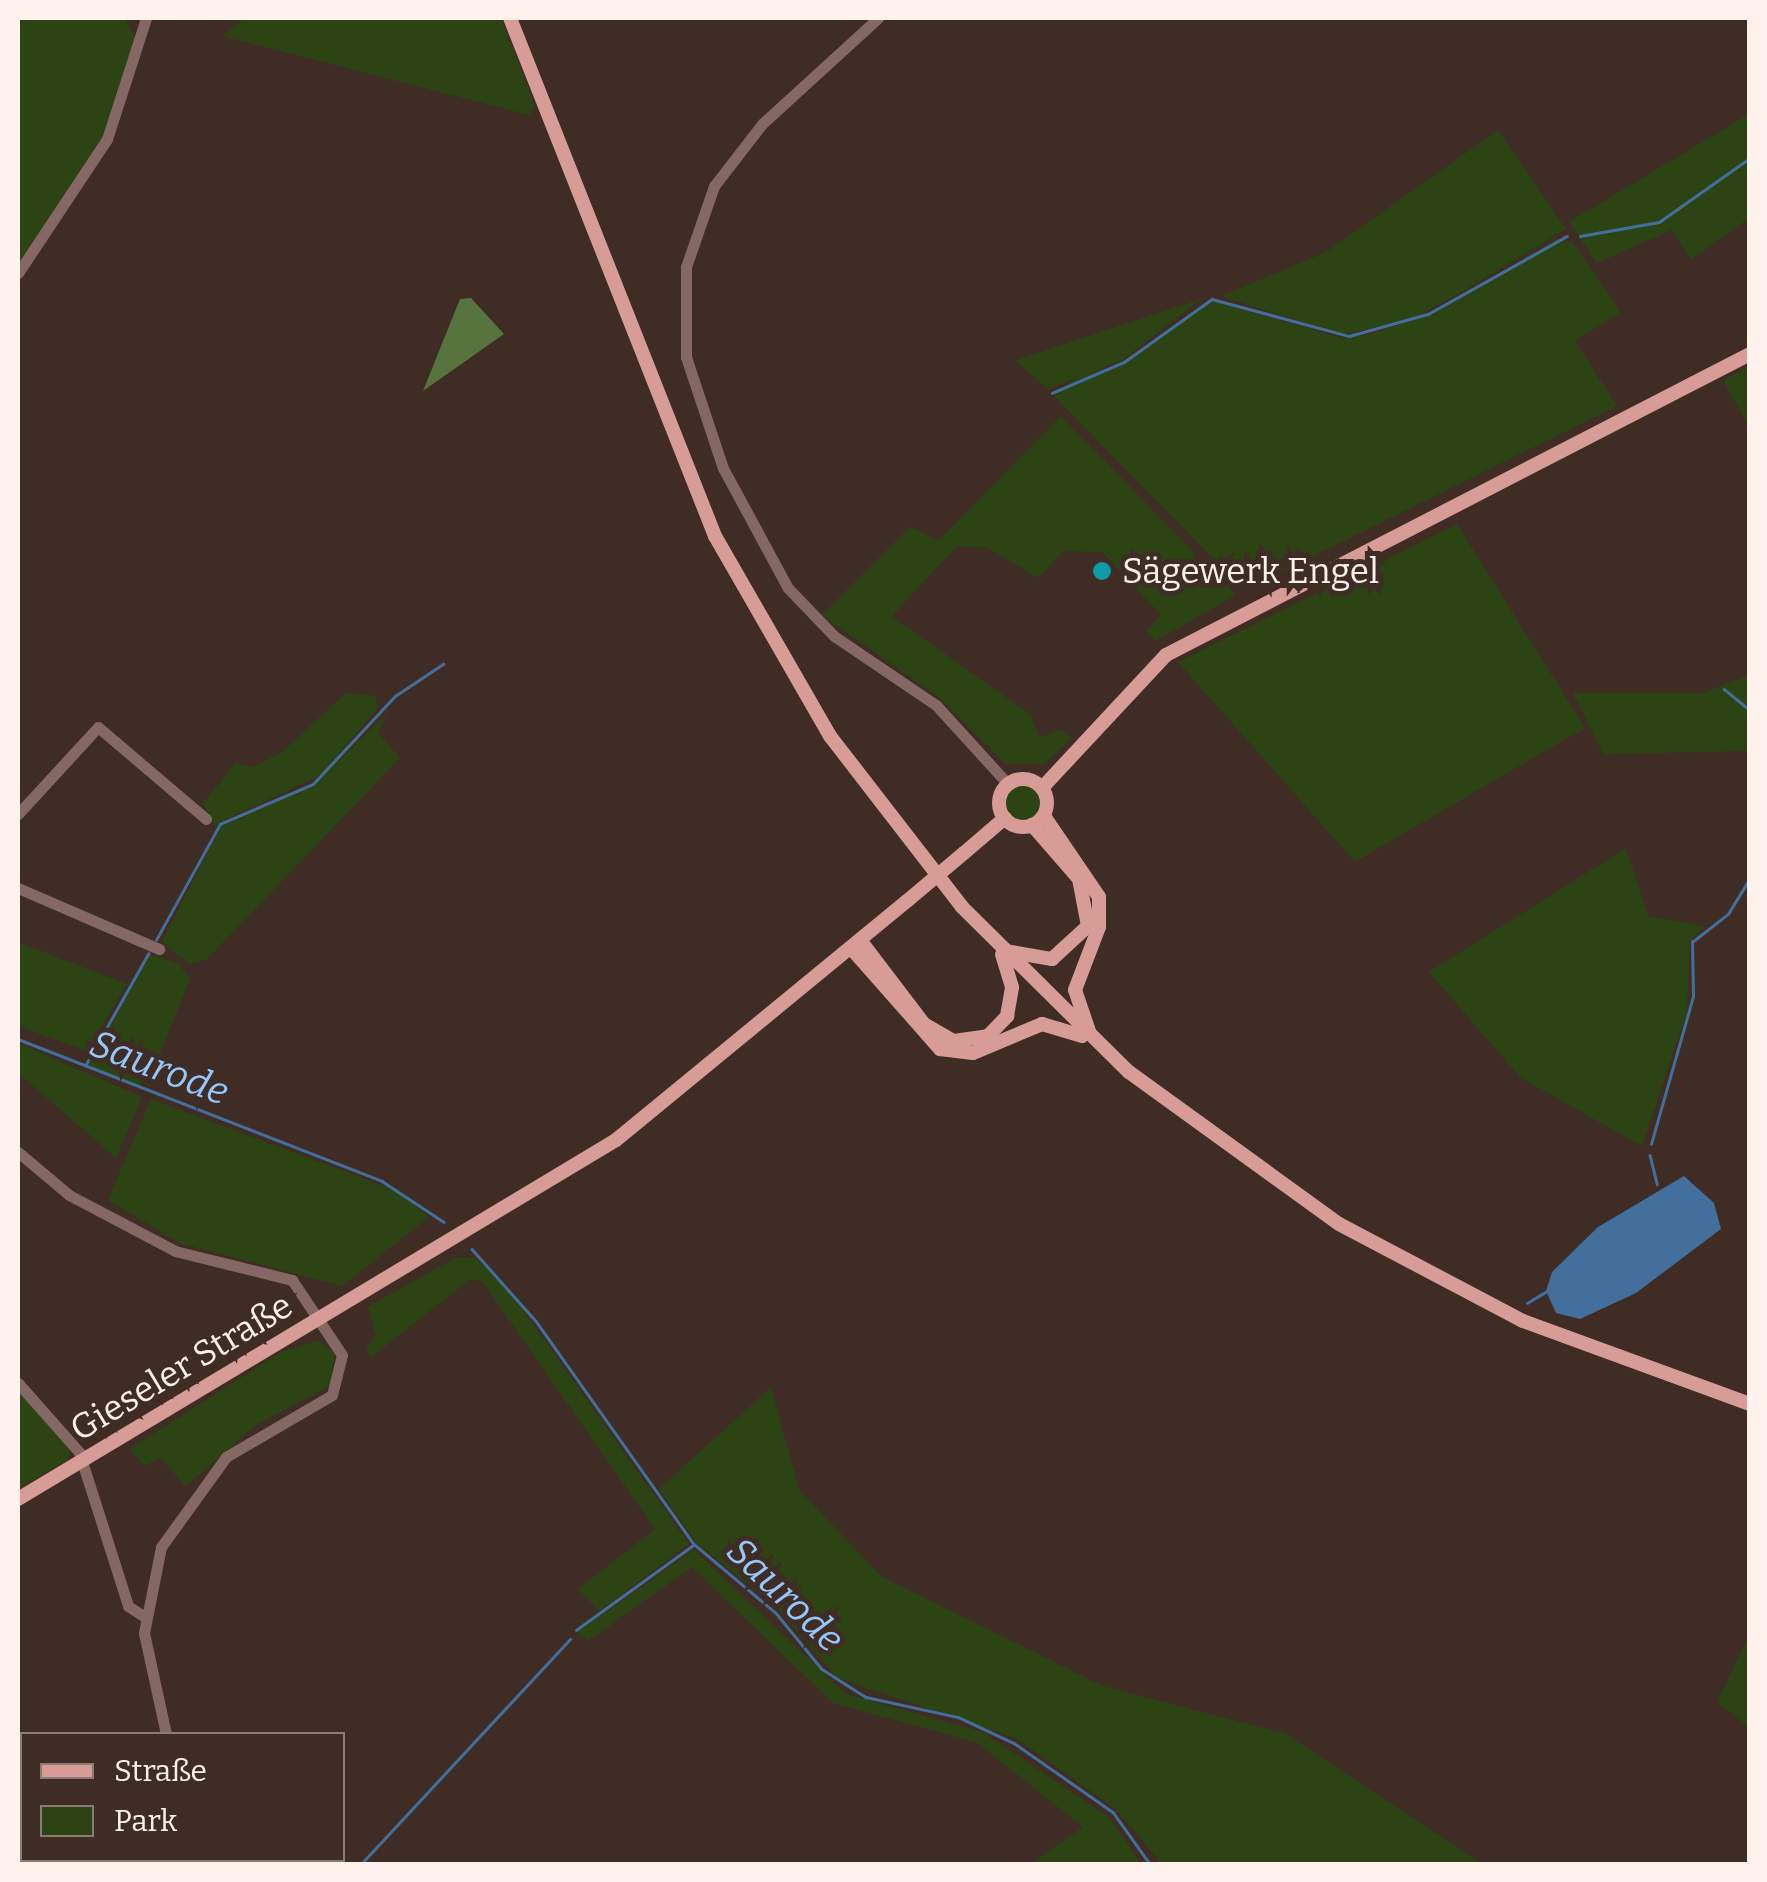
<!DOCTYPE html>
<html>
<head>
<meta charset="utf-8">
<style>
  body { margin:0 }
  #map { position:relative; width:1767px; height:1882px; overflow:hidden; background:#3f2c25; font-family:Bitter,serif }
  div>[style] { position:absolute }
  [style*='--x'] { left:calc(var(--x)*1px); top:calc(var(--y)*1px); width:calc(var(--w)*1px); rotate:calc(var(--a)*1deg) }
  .green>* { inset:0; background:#2c4414 }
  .round { border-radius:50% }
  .forest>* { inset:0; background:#57743e }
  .water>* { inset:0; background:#426f9b }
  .stream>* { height:2.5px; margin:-1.25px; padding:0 1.25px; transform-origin:1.25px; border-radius:1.25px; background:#426f9b }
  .minor>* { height:11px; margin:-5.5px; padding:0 5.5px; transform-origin:5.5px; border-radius:5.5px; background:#856764 }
  .major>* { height:14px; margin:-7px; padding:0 7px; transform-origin:7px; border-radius:7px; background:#d89c96 }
  .major>.ring { margin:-7px; padding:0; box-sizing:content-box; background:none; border:14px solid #d89c96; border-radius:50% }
  .major-bridge>* { height:14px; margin:-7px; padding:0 7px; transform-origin:7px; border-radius:7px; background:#d89c96 }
  .dots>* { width:28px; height:28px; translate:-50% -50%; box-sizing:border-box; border:5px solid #3f2c25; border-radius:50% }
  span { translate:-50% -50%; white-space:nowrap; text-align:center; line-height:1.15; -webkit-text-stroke:10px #3f2c25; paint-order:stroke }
  .poi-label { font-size:35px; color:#fff2ed }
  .left { translate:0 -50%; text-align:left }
  .street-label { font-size:35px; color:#fff2ed }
  .water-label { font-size:38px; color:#94c8fd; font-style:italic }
  .frame { position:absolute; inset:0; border:20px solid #fff2ed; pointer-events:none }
  .legend { position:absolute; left:20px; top:1732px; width:325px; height:130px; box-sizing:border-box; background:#3f2c25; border:2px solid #8c7b75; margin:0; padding:12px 18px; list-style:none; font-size:30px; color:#fff2ed }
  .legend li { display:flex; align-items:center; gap:20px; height:50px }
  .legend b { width:50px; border:2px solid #8c7b75 }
</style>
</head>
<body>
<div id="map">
  <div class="green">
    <div style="clip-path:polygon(18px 18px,125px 18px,135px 38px,102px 137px,18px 264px)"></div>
    <div style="clip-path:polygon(245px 18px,501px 18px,535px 106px,529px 115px,222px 36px)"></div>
    <div style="clip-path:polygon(1749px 114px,1749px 218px,1691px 260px,1672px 230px,1597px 263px,1569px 222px)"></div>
    <div style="clip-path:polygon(1498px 130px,1566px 229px,1460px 293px,1414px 318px,1342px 335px,1221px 296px,1326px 252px)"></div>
    <div style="clip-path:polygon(1557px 239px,1573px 243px,1621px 312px,1575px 341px,1617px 406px,1257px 584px,1239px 585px,1054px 396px,1077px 377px,1125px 363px,1213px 301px,1342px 338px,1371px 334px,1429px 315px)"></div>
    <div style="clip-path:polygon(1201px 299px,1123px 360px,1048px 389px,1015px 360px)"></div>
    <div style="clip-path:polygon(1749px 366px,1749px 427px,1723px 380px)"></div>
    <div style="clip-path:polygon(1061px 416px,1236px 595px,1156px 641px,1146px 631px,1161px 615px,1102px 552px,1063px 551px,1038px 578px,988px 548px,957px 546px,892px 616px,1031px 715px,1039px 737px,1062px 730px,1072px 738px,1044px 764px,1006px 764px,941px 699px,822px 615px,911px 526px,938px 541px)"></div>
    <div style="clip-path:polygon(1457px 524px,1585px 728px,1355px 862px,1178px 662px)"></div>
    <div style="clip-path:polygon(1749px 675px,1749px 751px,1603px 754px,1573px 693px,1703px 693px)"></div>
    <div style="clip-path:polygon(346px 693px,376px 696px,377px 709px,321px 775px,214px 825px,203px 803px,236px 763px,253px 767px,282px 752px)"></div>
    <div style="clip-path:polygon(387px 714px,378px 733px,400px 758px,207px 959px,189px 964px,162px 942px,221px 826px,313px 785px)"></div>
    <div class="round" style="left:1006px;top:785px;width:36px;height:36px"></div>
    <div style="clip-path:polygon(1626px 848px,1648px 916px,1705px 927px,1690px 941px,1687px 1011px,1642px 1146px,1521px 1078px,1429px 972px)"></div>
    <div style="clip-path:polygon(18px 942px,127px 984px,87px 1051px,18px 1026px)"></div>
    <div style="clip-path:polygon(150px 955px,178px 963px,190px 979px,148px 1083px,138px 1085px,88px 1067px)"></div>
    <div style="clip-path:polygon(18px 1043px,142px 1097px,116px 1158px,18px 1073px)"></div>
    <div style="clip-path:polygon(151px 1099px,400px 1192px,429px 1217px,342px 1286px,179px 1243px,108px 1200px)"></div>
    <div style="clip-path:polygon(455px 1258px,475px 1258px,507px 1287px,689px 1544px,599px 1611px,578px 1589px,655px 1529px,482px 1281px,471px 1279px,371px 1357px,366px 1349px,376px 1335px,368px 1307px)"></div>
    <div style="clip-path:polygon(319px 1340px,335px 1354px,330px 1386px,256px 1425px,186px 1486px,160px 1458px,144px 1466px,130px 1449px,281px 1352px)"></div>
    <div style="clip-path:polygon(771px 1387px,799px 1490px,881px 1576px,1103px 1686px,1286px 1734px,1483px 1864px,1162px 1864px,1116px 1809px,1017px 1739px,838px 1678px,779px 1611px,696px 1542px,659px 1489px)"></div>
    <div style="clip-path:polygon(18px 1388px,71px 1446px,68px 1460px,18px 1489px)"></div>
    <div style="clip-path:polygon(694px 1550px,846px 1694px,983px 1732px,1110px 1818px,1141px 1864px,1030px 1864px,1083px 1827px,976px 1742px,833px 1703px,692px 1567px,588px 1641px,577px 1632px)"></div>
    <div style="clip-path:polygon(1749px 1635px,1749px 1728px,1717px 1702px)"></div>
  </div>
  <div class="forest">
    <div style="clip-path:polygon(471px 298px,504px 334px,423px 391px,460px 299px)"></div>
  </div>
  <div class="water">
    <div style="clip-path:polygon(1684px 1176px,1714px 1203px,1721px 1229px,1636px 1293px,1580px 1319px,1556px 1313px,1546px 1291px,1552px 1272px,1598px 1227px)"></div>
  </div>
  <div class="stream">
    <div style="--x:1580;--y:236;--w:80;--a:-10"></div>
    <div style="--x:1659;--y:222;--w:111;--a:-35.1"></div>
    <div style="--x:1052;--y:393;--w:78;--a:-23.3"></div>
    <div style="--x:1124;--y:362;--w:108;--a:-35.6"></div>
    <div style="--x:1212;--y:299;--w:142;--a:15.1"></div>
    <div style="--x:1349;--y:336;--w:82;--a:-15.6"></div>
    <div style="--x:1428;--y:314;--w:159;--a:-29.3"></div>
    <div style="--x:1724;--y:689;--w:33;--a:39"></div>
    <div style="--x:156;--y:940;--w:132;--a:-61.1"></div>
    <div style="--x:220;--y:824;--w:101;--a:-23.3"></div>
    <div style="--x:313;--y:784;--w:120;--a:-47"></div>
    <div style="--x:395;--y:696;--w:58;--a:-33.7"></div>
    <div style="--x:18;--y:1039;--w:391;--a:21.3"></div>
    <div style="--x:382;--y:1181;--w:74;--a:33.5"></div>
    <div style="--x:85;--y:1066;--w:129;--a:-60.6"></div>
    <div style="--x:1651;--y:1144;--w:153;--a:-74.1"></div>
    <div style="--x:1693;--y:997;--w:55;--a:-91"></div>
    <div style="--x:1692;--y:942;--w:46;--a:-37.9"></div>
    <div style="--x:1728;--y:914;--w:42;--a:-58.6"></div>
    <div style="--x:1650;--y:1155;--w:30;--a:76"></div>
    <div style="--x:472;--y:1249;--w:96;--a:48.4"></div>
    <div style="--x:536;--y:1321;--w:273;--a:54.7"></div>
    <div style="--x:694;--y:1544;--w:107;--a:40.1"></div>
    <div style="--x:776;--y:1613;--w:72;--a:50.6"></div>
    <div style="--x:822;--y:1669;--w:52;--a:32.5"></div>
    <div style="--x:866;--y:1697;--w:94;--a:12.3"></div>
    <div style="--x:958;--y:1717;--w:62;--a:24.9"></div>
    <div style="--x:1014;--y:1743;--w:121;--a:34.9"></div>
    <div style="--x:1113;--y:1812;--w:64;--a:54.6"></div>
    <div style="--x:1527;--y:1303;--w:23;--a:-31"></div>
    <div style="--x:576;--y:1630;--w:143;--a:-35.9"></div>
    <div style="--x:361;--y:1864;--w:307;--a:-47.1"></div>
  </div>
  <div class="minor">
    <div style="--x:878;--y:18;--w:157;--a:137.6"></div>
    <div style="--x:762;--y:124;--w:78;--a:127.7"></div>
    <div style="--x:714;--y:186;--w:86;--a:109.1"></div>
    <div style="--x:686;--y:267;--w:90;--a:90"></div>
    <div style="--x:686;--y:357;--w:117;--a:71.6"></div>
    <div style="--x:723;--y:468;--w:136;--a:61.6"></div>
    <div style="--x:788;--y:588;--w:66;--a:46.2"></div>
    <div style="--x:834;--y:636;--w:123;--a:34.1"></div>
    <div style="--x:936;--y:705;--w:107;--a:47.7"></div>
    <div style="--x:18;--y:273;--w:161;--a:-56.4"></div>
    <div style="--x:107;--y:139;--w:127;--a:-72.1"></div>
    <div style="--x:18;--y:814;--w:118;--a:-47.4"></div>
    <div style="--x:98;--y:727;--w:142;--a:40.4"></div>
    <div style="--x:18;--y:888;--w:154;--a:23.4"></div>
    <div style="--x:18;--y:1152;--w:67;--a:40.1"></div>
    <div style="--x:69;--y:1195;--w:120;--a:27.8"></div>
    <div style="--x:175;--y:1251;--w:121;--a:13.9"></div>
    <div style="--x:292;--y:1280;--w:90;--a:56.3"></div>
    <div style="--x:342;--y:1355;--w:41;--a:104"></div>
    <div style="--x:332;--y:1395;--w:123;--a:149.7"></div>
    <div style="--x:226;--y:1457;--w:111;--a:125.8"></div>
    <div style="--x:161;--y:1547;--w:88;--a:101.2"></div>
    <div style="--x:144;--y:1633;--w:103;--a:77.7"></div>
    <div style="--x:18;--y:1383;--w:92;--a:48.5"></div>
    <div style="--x:79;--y:1452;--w:162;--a:72.3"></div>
    <div style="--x:128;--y:1606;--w:20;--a:33"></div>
    <div style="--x:212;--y:1860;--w:4;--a:63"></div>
  </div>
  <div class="major">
    <div style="--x:510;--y:18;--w:557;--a:68.41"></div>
    <div style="--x:715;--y:536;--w:231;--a:60.1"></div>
    <div style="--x:830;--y:736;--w:216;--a:52.3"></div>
    <div style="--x:962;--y:907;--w:235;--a:44.7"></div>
    <div style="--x:1129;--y:1072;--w:259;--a:35.9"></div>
    <div style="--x:1339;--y:1224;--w:208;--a:27.8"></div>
    <div style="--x:1523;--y:1321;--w:242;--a:20.1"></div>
    <div class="ring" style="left:999px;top:779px;width:34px;height:34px"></div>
    <div style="--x:1042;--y:788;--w:182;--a:-47"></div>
    <div style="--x:1166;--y:655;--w:657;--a:-27.27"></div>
    <div style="--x:1044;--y:816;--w:98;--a:55.8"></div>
    <div style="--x:1099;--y:897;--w:30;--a:90"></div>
    <div style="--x:1099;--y:927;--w:67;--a:110.9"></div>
    <div style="--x:1075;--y:990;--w:46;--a:71.2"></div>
    <div style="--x:964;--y:853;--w:54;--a:-40.5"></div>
    <div style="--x:860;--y:940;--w:106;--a:52.7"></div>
    <div style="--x:924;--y:1024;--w:34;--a:30"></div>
    <div style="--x:954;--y:1041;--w:34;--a:-8"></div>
    <div style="--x:988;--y:1036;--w:28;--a:-46"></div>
    <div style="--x:1007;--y:1016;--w:29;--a:-80"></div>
    <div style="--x:1012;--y:987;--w:34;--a:-107"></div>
    <div style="--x:851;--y:948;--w:135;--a:48.6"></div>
    <div style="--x:940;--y:1049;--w:33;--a:7"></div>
    <div style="--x:973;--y:1053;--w:75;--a:-22.8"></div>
    <div style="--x:1042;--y:1024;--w:42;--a:16.7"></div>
    <div style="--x:1005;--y:951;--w:48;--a:9.7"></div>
    <div style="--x:1052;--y:959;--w:49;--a:-42.5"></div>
    <div style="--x:1088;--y:926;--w:48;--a:-100.8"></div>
    <div style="--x:1079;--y:879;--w:72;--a:-131"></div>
    <div style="--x:18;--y:1499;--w:697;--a:-30.98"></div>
    <div style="--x:616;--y:1140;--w:377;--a:-39.4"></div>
  </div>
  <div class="major-bridge">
    <div style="--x:907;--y:901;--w:75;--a:-40.1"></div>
  </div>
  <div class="dots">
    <div style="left:1102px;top:571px;background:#0f9aa8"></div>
  </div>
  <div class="poi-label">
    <span class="left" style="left:1122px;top:571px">Sägewerk Engel</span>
  </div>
  <div class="street-label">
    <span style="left:181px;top:1367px;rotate:-31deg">Gieseler Straße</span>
  </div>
  <div class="water-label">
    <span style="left:159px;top:1068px;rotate:21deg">Saurode</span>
    <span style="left:785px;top:1595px;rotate:44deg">Saurode</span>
  </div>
  <div class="frame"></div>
  <ul class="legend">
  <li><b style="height:12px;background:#d89c96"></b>Straße</li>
  <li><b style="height:28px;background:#2c4414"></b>Park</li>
  </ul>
</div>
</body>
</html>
